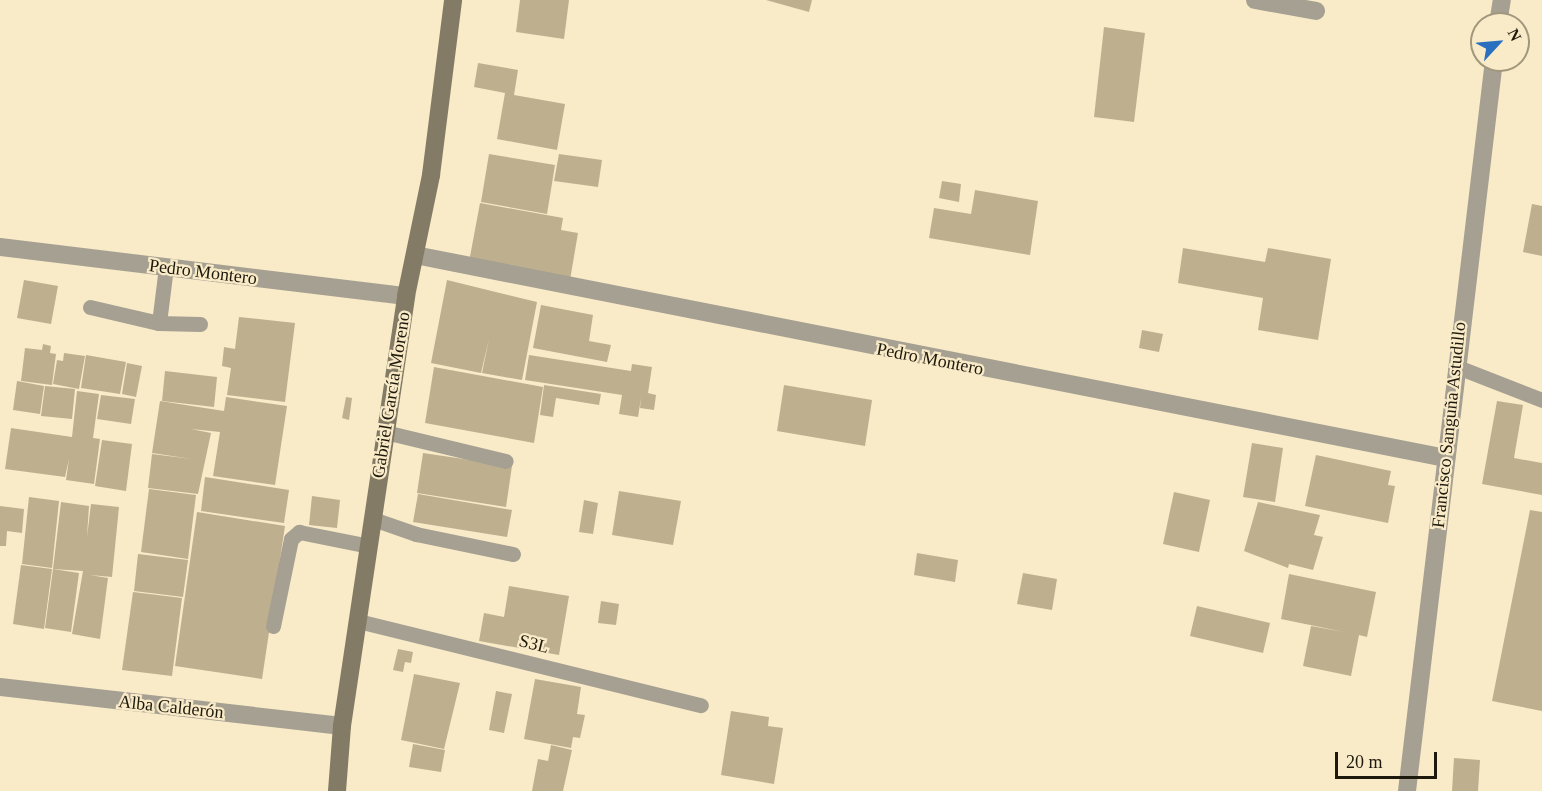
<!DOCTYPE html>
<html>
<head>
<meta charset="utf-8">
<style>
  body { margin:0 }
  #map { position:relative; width:1542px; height:791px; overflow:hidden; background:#f9ebc8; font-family:Georgia,serif }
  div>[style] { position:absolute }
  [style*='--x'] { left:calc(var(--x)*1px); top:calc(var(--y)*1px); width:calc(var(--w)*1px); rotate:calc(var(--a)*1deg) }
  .building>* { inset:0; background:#beb08f }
  .lane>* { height:15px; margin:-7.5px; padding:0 7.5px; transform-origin:7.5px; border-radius:7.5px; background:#a6a092 }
  .street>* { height:18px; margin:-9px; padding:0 9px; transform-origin:9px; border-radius:9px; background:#a6a092 }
  .secondary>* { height:18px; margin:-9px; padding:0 9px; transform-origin:9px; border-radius:9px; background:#847b66 }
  span { translate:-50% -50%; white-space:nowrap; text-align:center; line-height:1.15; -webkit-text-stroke:4.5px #f9ebc8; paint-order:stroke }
  .street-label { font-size:18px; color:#1e190d }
  .north { position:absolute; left:1470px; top:12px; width:60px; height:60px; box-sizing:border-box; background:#f9ebc8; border:2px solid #a1977d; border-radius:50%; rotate:64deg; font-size:16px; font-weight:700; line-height:24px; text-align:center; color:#1e190d }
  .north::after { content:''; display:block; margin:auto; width:21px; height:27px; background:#2a6fc0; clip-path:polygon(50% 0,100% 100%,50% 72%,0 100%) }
  .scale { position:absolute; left:1335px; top:752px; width:102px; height:27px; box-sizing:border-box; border:3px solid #1e190d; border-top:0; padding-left:8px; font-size:18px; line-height:21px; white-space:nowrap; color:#1e190d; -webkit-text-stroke:4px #f9ebc8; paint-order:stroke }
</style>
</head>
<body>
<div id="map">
  <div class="building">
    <div style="clip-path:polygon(520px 0,569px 0,564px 39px,516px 32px)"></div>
    <div style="clip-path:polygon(766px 0,812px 0,809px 12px)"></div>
    <div style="clip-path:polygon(1104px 27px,1145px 33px,1134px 122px,1094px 117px)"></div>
    <div style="clip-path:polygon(478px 63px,518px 70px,514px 95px,565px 104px,557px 150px,497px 139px,505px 93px,474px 87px)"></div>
    <div style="clip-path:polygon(489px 154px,555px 165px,547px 214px,481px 202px)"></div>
    <div style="clip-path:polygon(559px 154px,602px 160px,598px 187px,554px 181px)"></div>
    <div style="clip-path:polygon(942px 181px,961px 184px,959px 202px,939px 198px)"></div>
    <div style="clip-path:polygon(975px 190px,1038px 201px,1030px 255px,929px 238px,934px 208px,971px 214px)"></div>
    <div style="clip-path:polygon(480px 203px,563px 218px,561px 230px,578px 233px,570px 280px,469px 262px)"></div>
    <div style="clip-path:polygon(1532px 204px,1542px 206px,1542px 256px,1523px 252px)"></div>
    <div style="clip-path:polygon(1183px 248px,1265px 262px,1268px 248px,1331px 259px,1318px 340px,1258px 330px,1263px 298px,1178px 283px)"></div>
    <div style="clip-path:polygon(24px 280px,58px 286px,51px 324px,17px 318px)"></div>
    <div style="clip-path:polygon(447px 280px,537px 302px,522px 380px,482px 373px,489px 339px,481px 373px,431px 363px)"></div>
    <div style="clip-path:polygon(541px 305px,593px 315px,589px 341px,611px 345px,607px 362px,533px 348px)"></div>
    <div style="clip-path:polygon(239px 317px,295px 323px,285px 402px,227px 395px,231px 368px,222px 366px,224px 347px,235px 349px)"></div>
    <div style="clip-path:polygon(1142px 330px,1163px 334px,1159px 352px,1139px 348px)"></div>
    <div style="clip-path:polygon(43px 344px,51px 346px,50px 353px,56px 354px,52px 385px,21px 381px,25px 348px,42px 350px)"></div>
    <div style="clip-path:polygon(64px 353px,85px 356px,79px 389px,53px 384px,57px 360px,63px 361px)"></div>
    <div style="clip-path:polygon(86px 355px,126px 362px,120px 394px,81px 388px)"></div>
    <div style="clip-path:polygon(529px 355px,631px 371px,632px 364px,652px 367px,648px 393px,656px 395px,654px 410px,640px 408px,641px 398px,638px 417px,619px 414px,622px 395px,525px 380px)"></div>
    <div style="clip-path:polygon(127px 363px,142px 366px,136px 397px,122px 394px)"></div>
    <div style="clip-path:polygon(434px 367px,543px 387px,534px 443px,425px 423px)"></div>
    <div style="clip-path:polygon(165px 371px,217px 377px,214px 407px,162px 401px)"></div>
    <div style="clip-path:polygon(17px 381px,44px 386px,40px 414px,13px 410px)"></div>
    <div style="clip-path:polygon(544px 385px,601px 394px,599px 405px,556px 398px,553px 417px,540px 415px)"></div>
    <div style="clip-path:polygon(784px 385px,872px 400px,865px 446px,777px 431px)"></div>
    <div style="clip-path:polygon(45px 386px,75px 389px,72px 419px,41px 416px)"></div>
    <div style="clip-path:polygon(77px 391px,99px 394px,93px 438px,100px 439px,94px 484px,66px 480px,69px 459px,65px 477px,5px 469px,11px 428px,72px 437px)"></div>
    <div style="clip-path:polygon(101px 395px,135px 399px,131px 424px,97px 419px)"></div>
    <div style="clip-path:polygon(226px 397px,287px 406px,275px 485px,213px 476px,220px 432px,191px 429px,211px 433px,198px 494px,148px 488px,152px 454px,192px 459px,152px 453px,160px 401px,224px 411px)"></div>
    <div style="clip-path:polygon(346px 397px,352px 398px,349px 420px,342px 418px)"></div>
    <div style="clip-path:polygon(1497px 401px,1523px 405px,1514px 458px,1542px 463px,1542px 495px,1482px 484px)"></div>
    <div style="clip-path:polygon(102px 440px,132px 444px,126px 491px,95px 486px)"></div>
    <div style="clip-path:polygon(1252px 443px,1283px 448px,1275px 502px,1243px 497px)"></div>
    <div style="clip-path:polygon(423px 453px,512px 466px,506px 507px,417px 493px)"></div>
    <div style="clip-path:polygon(1316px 455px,1391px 471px,1388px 485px,1395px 486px,1388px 523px,1305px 506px)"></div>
    <div style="clip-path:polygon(205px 477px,289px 490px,284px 523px,201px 511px)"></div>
    <div style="clip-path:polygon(149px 489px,196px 495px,188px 559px,141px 552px)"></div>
    <div style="clip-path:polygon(619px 491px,681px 501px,673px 545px,612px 535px)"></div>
    <div style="clip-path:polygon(1174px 492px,1210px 500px,1199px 552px,1163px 544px)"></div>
    <div style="clip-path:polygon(418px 494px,512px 510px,507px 537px,413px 522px)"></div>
    <div style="clip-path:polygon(312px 496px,340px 500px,337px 528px,309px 525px)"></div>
    <div style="clip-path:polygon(29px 497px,59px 501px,52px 568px,22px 564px)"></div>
    <div style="clip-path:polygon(584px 500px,598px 503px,593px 534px,579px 532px)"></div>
    <div style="clip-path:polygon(61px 502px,89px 506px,87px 537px,91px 504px,119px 507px,112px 577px,90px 575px,108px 578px,100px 639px,72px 634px,83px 571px,53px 569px)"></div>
    <div style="clip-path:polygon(1258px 502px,1320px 515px,1314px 535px,1323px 537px,1313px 570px,1289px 564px,1288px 568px,1244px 551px)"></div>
    <div style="clip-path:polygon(0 506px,24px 509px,22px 533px,7px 531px,6px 546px,0 546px)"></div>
    <div style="clip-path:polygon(1530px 510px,1542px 512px,1542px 711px,1492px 701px)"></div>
    <div style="clip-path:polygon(197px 512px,285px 526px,262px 679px,175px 666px)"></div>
    <div style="clip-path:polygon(917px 553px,958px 560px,955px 582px,914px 575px)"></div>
    <div style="clip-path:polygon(138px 554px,188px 560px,183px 597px,134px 591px)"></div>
    <div style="clip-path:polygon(21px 565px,52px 569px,44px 629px,13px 624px)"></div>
    <div style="clip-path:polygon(53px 569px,79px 573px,71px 632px,45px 628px)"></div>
    <div style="clip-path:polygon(1023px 573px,1057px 579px,1052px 610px,1017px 604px)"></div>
    <div style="clip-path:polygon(1289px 574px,1376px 592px,1367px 637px,1359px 635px,1351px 676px,1303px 666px,1311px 626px,1344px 632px,1281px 619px)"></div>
    <div style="clip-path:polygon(509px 586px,569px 596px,559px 655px,479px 641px,484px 613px,504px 617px)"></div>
    <div style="clip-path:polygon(133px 592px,182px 598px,172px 676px,122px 670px)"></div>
    <div style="clip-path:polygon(601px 601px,619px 604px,616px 625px,598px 623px)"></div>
    <div style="clip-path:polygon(1197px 606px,1270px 623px,1263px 653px,1190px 636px)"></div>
    <div style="clip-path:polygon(398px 649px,413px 652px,411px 663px,405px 662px,403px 672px,393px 670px)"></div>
    <div style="clip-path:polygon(414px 674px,460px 683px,444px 749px,401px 740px)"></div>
    <div style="clip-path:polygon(535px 679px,581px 687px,577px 714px,585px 715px,580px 738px,573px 737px,571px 748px,524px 739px)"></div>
    <div style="clip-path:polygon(496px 691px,512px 694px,504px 733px,489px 730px)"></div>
    <div style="clip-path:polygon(731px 711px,769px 717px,768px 726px,783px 728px,774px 784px,721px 775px)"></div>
    <div style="clip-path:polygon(413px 744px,445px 750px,441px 772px,409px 767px)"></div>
    <div style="clip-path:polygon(551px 745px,572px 750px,563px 791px,532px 791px,538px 759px,548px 761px)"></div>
    <div style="clip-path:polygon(1454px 758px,1480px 760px,1478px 791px,1452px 791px)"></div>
  </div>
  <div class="lane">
    <div style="--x:90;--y:307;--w:71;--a:13.1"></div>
    <div style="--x:159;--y:323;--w:41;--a:1.4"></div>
    <div style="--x:159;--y:323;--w:56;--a:-82.9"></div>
    <div style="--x:1455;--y:366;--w:93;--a:21.3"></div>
    <div style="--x:385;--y:432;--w:124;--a:13.5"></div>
    <div style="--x:373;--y:519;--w:46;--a:19.2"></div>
    <div style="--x:416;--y:534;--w:99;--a:11.7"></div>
    <div style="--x:358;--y:621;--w:353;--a:13.8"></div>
    <div style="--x:273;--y:626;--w:89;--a:-78.3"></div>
    <div style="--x:291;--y:539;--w:11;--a:-41"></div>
    <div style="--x:299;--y:532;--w:71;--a:11.3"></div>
  </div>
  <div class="street">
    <div style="--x:1255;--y:0;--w:62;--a:10.2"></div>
    <div style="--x:1498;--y:24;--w:24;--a:-81"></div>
    <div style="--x:0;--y:247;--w:409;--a:6.9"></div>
    <div style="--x:415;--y:255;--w:1051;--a:11.14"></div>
    <div style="--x:0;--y:687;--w:344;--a:6.5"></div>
    <div style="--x:1407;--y:791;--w:736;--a:-83.21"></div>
  </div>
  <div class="secondary">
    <div style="--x:337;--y:791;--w:65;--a:-85.6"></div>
    <div style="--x:342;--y:726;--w:435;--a:-81.5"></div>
    <div style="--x:406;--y:296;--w:124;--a:-78.3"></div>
    <div style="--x:431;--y:175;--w:176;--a:-82.8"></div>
  </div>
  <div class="street-label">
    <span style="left:203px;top:272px;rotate:7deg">Pedro Montero</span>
    <span style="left:930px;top:359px;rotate:11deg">Pedro Montero</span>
    <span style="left:391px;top:395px;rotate:-81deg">Gabriel García Moreno</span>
    <span style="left:1449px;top:425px;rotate:-84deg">Francisco Sanguña Astudillo</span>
    <span style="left:534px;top:644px;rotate:14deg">S3L</span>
    <span style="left:171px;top:707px;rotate:6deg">Alba Calderón</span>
  </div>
  <div class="north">N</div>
  <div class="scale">20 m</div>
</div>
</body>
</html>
